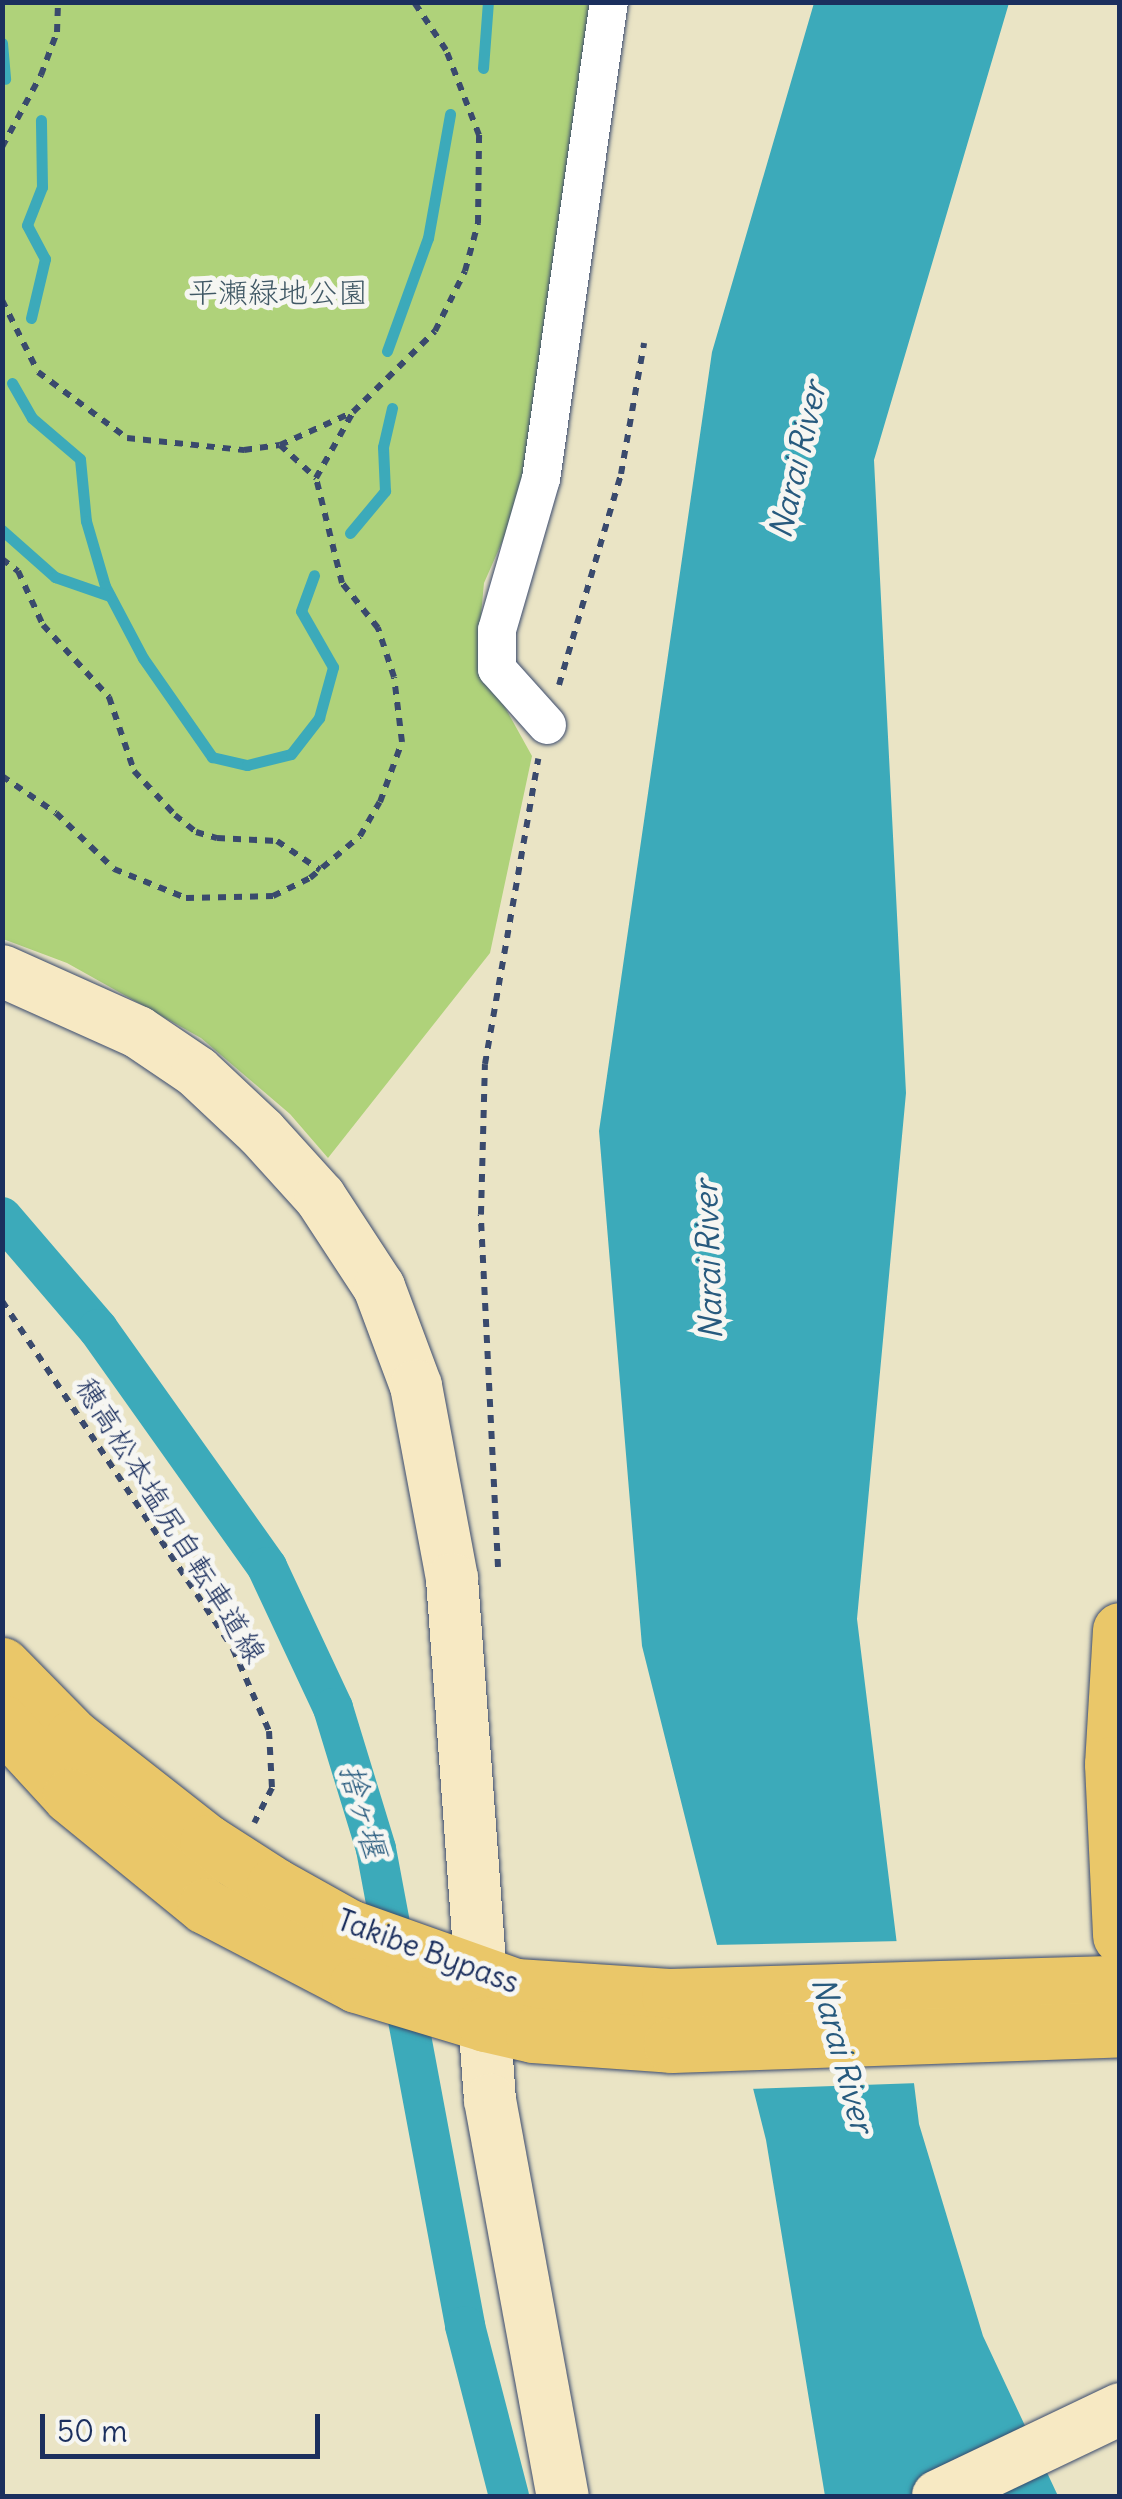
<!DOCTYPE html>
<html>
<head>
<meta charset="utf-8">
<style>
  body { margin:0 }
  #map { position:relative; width:1122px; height:2499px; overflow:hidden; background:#eae4c5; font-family:Delius,"Klee One",sans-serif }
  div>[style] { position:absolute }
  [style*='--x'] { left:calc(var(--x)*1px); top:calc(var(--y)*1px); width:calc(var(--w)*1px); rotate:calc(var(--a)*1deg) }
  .green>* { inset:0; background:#afd27a }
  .water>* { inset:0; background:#3caaba }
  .pier>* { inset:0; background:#eae4c5 }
  .stream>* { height:11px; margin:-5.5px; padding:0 5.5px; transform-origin:5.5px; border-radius:5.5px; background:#3caaba }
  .canal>* { height:40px; margin:-20px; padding:0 20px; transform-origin:20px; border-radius:20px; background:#3caaba }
  .path>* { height:6px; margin-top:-3px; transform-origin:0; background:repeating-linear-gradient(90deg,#3a4a6d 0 8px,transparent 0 16px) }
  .roads { filter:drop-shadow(0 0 2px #3a4a6d) drop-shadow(0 0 2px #3a4a6d) }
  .street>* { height:38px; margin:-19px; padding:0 19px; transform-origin:19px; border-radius:19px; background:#fff }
  .secondary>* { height:52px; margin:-26px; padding:0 26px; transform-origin:26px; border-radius:26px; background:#f7e9c3 }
  .highway>* { height:55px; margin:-27.5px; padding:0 27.5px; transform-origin:27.5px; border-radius:27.5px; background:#eac769 }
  span { translate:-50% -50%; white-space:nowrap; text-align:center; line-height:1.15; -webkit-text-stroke:10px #f6f6f2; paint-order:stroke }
  .park-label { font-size:30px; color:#405865 }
  .street-label { font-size:30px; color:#1b2f5e }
  .water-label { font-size:32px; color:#275a7e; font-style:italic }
  .frame { position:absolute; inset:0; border:5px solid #1b2f5e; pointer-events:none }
  .scale { position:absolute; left:40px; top:2414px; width:280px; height:45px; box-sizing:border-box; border:5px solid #1b2f5e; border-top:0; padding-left:12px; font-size:30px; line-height:35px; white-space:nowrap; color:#1b2f5e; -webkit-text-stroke:8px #f6f6f2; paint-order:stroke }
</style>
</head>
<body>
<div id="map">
  <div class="green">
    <div style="clip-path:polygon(2px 3px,592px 3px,528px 483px,484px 583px,480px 625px,491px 682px,532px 756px,490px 953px,328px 1158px,290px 1114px,201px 1038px,67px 963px,3px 939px)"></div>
  </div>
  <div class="water">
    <div style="clip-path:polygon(814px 3px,1009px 3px,874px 460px,906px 1093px,857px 1619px,919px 2124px,983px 2336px,1058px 2496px,825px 2496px,766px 2140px,642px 1646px,599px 1131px,712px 352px)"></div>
  </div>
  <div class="pier">
    <div style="clip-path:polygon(902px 1941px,919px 2083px,748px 2089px,711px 1945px)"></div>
  </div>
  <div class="stream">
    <div style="--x:2;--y:43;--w:36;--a:85"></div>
    <div style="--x:483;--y:68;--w:66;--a:-85.7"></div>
    <div style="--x:31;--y:318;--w:61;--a:-76.7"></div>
    <div style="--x:45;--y:259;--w:38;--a:-118"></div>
    <div style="--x:27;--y:225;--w:41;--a:-68.5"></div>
    <div style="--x:42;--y:187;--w:67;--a:-90.9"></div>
    <div style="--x:387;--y:351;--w:120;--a:-70.1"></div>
    <div style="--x:428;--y:238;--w:126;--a:-79.9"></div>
    <div style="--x:12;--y:383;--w:40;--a:60.3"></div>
    <div style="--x:32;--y:418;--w:63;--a:40.5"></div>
    <div style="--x:80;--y:459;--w:62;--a:84.5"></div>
    <div style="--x:86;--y:521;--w:68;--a:73.7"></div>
    <div style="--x:105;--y:586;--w:81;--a:62.2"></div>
    <div style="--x:143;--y:658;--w:121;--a:55.1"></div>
    <div style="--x:212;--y:757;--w:36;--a:13"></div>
    <div style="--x:247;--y:765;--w:45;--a:-14"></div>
    <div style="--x:291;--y:754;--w:46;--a:-52.1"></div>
    <div style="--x:319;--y:718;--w:53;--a:-74.6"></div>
    <div style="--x:333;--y:667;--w:64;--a:-119.7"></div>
    <div style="--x:301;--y:611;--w:38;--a:-70"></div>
    <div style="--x:2;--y:530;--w:71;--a:41.6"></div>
    <div style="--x:55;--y:577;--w:58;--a:19.1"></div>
    <div style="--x:350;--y:533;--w:55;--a:-50.2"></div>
    <div style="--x:385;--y:491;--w:44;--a:-92.6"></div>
    <div style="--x:383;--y:447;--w:40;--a:-77"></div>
  </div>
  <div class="canal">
    <div style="--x:2;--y:1217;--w:148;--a:49.4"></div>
    <div style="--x:98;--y:1329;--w:292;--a:54.6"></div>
    <div style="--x:267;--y:1567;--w:156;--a:64.9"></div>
    <div style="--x:333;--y:1708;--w:147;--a:73"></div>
    <div style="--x:376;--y:1849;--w:485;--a:79.4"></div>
    <div style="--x:465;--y:2326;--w:176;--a:75.5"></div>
  </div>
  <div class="path">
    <div style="--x:2;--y:147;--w:82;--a:-61.6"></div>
    <div style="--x:41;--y:75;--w:46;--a:-69.6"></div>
    <div style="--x:57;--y:32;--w:30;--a:-88"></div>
    <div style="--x:2;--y:300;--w:80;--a:63.4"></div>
    <div style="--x:38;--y:372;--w:111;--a:36.6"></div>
    <div style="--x:127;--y:438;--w:118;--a:5.9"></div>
    <div style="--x:244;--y:450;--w:36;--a:-8"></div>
    <div style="--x:280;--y:445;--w:78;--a:-24.3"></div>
    <div style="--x:280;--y:445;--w:49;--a:42.5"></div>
    <div style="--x:2;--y:559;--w:20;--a:37"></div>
    <div style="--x:18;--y:571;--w:60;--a:65.2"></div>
    <div style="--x:43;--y:625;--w:98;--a:47.5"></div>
    <div style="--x:109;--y:697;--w:78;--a:71.3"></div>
    <div style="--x:134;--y:771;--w:60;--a:47"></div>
    <div style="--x:175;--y:815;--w:27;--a:39"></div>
    <div style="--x:196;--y:832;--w:22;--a:16"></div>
    <div style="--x:217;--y:838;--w:60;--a:2.9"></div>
    <div style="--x:277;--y:841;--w:52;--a:34"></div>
    <div style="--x:559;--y:685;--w:220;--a:-73.6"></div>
    <div style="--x:621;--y:474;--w:133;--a:-80"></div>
    <div style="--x:2;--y:776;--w:65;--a:34.4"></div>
    <div style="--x:56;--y:813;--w:81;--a:44"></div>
    <div style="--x:114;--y:869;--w:78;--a:21.9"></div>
    <div style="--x:186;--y:898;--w:87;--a:-1.3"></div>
    <div style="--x:273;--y:896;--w:41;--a:-25.9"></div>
    <div style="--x:310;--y:878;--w:65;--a:-40"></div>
    <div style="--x:360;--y:836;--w:39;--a:-60"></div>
    <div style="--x:380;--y:802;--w:64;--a:-69.9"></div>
    <div style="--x:402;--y:742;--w:65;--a:-97"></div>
    <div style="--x:394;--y:677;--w:52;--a:-108.1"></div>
    <div style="--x:378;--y:628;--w:58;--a:-128.7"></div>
    <div style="--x:342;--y:583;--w:108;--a:-103.9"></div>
    <div style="--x:316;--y:478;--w:76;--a:-60.7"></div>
    <div style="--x:353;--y:412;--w:115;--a:-44.6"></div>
    <div style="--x:435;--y:331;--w:67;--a:-63.4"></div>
    <div style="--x:465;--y:271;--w:50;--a:-74.8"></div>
    <div style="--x:478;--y:223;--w:88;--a:-89.3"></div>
    <div style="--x:479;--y:135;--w:91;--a:-111.2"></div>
    <div style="--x:446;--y:50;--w:58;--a:-123.7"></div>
    <div style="--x:2;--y:1301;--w:418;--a:56.4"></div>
    <div style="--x:233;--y:1649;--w:90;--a:66.3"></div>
    <div style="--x:269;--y:1731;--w:57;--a:87"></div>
    <div style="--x:272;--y:1788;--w:39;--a:117"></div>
    <div style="--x:498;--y:1567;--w:353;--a:-92.8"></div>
    <div style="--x:481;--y:1214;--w:150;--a:-88.5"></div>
    <div style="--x:485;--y:1064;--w:310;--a:-80.1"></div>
  </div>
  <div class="roads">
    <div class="street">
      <div style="--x:547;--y:725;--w:75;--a:-131.8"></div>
      <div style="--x:497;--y:669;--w:39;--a:-90"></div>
      <div style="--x:497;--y:630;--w:157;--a:-73.8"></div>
      <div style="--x:541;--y:479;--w:482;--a:-81.9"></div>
    </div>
    <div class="secondary">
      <div style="--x:2;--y:971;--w:149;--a:24.2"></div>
      <div style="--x:138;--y:1032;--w:71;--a:34.1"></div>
      <div style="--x:197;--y:1072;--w:88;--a:43.2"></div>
      <div style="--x:261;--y:1132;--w:88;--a:47.8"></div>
      <div style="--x:320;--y:1197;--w:108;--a:56.8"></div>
      <div style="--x:379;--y:1287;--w:106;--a:69.5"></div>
      <div style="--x:416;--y:1386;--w:196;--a:79.4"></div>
      <div style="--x:452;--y:1579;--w:522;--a:85.83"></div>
      <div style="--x:490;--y:2100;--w:403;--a:79.6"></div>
      <div style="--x:938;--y:2496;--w:202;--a:-25.5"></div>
    </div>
    <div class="highway">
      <div style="--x:1120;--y:1630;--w:134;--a:93.4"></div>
      <div style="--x:1112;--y:1764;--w:172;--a:87.3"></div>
      <div style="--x:2;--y:1665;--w:101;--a:45.4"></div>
      <div style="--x:73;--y:1737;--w:170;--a:38.1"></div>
      <div style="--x:207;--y:1842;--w:80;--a:32.7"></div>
      <div style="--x:274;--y:1885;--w:86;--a:29.2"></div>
      <div style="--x:349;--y:1927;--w:177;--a:19.5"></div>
      <div style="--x:516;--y:1986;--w:153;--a:3.7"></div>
      <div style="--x:669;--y:1996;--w:451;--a:-1.7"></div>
      <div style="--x:2;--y:1722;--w:100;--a:47.4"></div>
      <div style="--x:70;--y:1796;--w:174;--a:39.2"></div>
      <div style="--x:205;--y:1906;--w:170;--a:27.6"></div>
      <div style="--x:356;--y:1985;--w:135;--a:16.8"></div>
      <div style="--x:485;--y:2024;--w:49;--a:12.9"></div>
      <div style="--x:533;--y:2035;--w:138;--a:4.1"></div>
      <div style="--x:671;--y:2045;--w:449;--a:-2"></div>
    </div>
  </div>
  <div class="park-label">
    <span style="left:278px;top:292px">平瀬緑地公園</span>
  </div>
  <div class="street-label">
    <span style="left:171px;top:1520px;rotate:58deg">穂高松本塩尻自転車道線</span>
    <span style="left:428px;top:1951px;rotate:20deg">Takibe Bypass</span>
  </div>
  <div class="water-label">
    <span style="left:798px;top:460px;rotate:-77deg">Narai River</span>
    <span style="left:709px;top:1260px;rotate:-92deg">Narai River</span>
    <span style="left:363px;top:1811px;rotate:74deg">捨ヶ堰</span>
    <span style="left:842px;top:2055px;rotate:75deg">Narai River</span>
  </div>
  <div class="frame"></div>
  <div class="scale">50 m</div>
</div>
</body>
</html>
